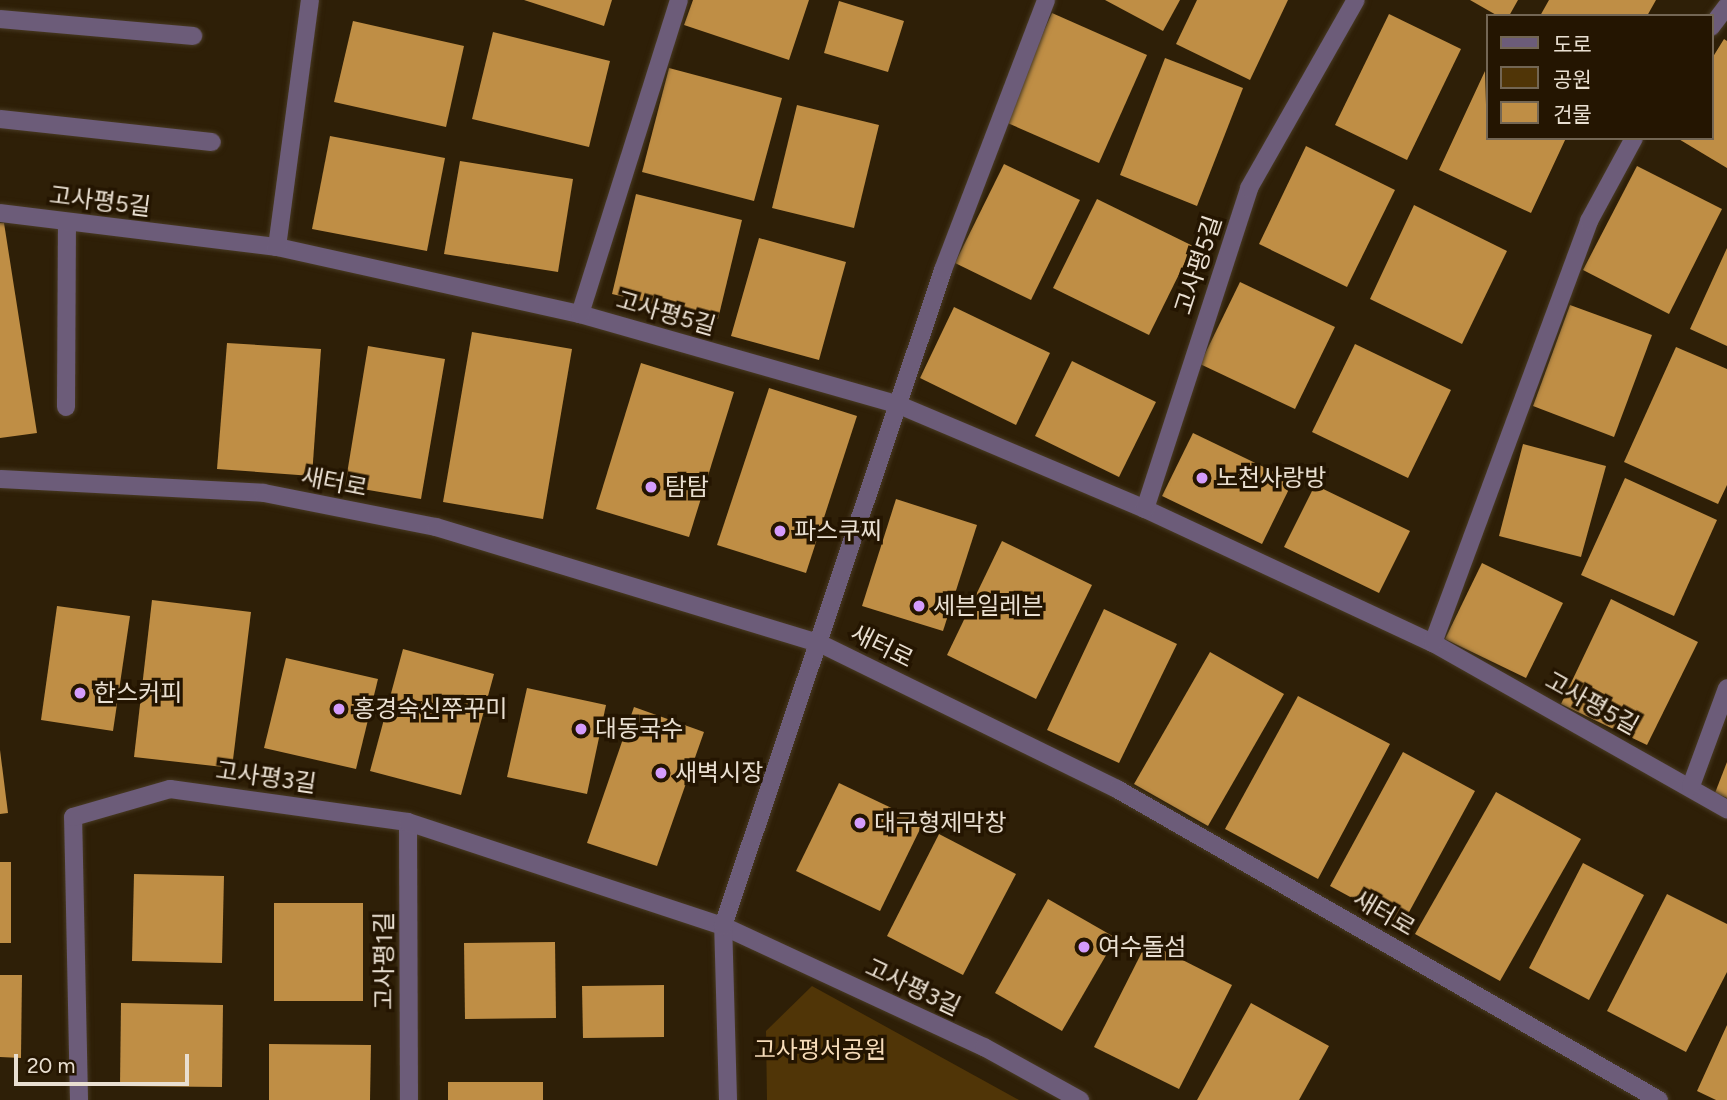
<!DOCTYPE html>
<html>
<head>
<meta charset="utf-8">
<style>
  body { margin:0 }
  #map { position:relative; width:1727px; height:1100px; overflow:hidden; background:#2e1f07; font-family:Figtree,"Noto Sans KR",sans-serif }
  div>[style] { position:absolute }
  [style*='--x'] { left:calc(var(--x)*1px); top:calc(var(--y)*1px); width:calc(var(--w)*1px); rotate:calc(var(--a)*1deg) }
  .green>* { inset:0; background:#503507 }
  .building>* { inset:0; background:#bf8e45 }
  .roads { filter:drop-shadow(0 0 2px #483a23) drop-shadow(0 0 2px #483a23) }
  .lane>* { height:18px; margin:-9px; padding:0 9px; transform-origin:9px; border-radius:9px; background:#6c5c79 }
  .street>* { height:18px; margin:-9px; padding:0 9px; transform-origin:9px; border-radius:9px; background:#6c5c79 }
  .dots>* { width:19px; height:19px; translate:-50% -50%; box-sizing:border-box; border:4px solid #241501; border-radius:50% }
  span { translate:-50% -50%; white-space:nowrap; text-align:center; line-height:1.15; -webkit-text-stroke:7px #241501; paint-order:stroke }
  .street-label { font-size:24px; color:#e9dfd1 }
  .poi-label { font-size:24px; color:#e9dfd1 }
  .left { translate:0 -50%; text-align:left }
  .park-label { font-size:24px; color:#f7dcb9 }
  .legend { position:absolute; left:1486px; top:14px; width:228px; height:126px; box-sizing:border-box; background:#241501; border:2px solid #736654; margin:0; padding:9px 12px; list-style:none; font-size:21px; color:#e9dfd1 }
  .legend li { display:flex; align-items:center; gap:14px; height:35px }
  .legend b { width:35px; border:2px solid #736654 }
  .scale { position:absolute; left:14px; top:1054px; width:175px; height:32px; box-sizing:border-box; border:4px solid #e9dfd1; border-top:0; padding-left:9px; font-size:21px; line-height:24px; white-space:nowrap; color:#e9dfd1; -webkit-text-stroke:5px #241501; paint-order:stroke }
</style>
</head>
<body>
<div id="map">
  <div class="green">
    <div style="clip-path:polygon(812px 986px,1019px 1100px,767px 1100px,766px 1031px)"></div>
  </div>
  <div class="building">
    <div style="clip-path:polygon(524px 0,612px 0,604px 26px)"></div>
    <div style="clip-path:polygon(693px 0,809px 0,789px 60px,684px 25px)"></div>
    <div style="clip-path:polygon(1105px 0,1180px 0,1163px 31px)"></div>
    <div style="clip-path:polygon(1197px 0,1288px 0,1250px 80px,1176px 44px)"></div>
    <div style="clip-path:polygon(1470px 0,1518px 0,1509px 16px,1498px 16px)"></div>
    <div style="clip-path:polygon(1549px 0,1656px 0,1647px 16px,1540px 16px)"></div>
    <div style="clip-path:polygon(839px 1px,904px 21px,888px 72px,824px 53px)"></div>
    <div style="clip-path:polygon(1052px 13px,1147px 55px,1099px 163px,1003px 121px)"></div>
    <div style="clip-path:polygon(1389px 14px,1461px 49px,1407px 160px,1335px 125px)"></div>
    <div style="clip-path:polygon(353px 21px,464px 46px,446px 127px,334px 102px)"></div>
    <div style="clip-path:polygon(493px 32px,610px 61px,589px 147px,472px 119px)"></div>
    <div style="clip-path:polygon(1724px 39px,1727px 41px,1727px 168px,1677px 138px,1711px 138px,1711px 60px)"></div>
    <div style="clip-path:polygon(1165px 58px,1243px 88px,1197px 206px,1120px 175px)"></div>
    <div style="clip-path:polygon(669px 68px,782px 98px,754px 201px,642px 172px)"></div>
    <div style="clip-path:polygon(1485px 71px,1487px 138px,1566px 138px,1531px 213px,1439px 170px)"></div>
    <div style="clip-path:polygon(797px 105px,879px 125px,854px 228px,772px 208px)"></div>
    <div style="clip-path:polygon(330px 136px,445px 158px,427px 251px,312px 229px)"></div>
    <div style="clip-path:polygon(1306px 146px,1395px 190px,1347px 287px,1259px 244px)"></div>
    <div style="clip-path:polygon(460px 161px,573px 179px,558px 272px,444px 254px)"></div>
    <div style="clip-path:polygon(1004px 164px,1080px 200px,1031px 300px,955px 263px)"></div>
    <div style="clip-path:polygon(1637px 166px,1722px 209px,1669px 314px,1583px 270px)"></div>
    <div style="clip-path:polygon(636px 194px,742px 220px,718px 319px,612px 294px)"></div>
    <div style="clip-path:polygon(1097px 199px,1193px 246px,1149px 335px,1053px 288px)"></div>
    <div style="clip-path:polygon(1414px 205px,1507px 251px,1462px 344px,1370px 299px)"></div>
    <div style="clip-path:polygon(0 223px,4px 223px,37px 433px,0 438px)"></div>
    <div style="clip-path:polygon(759px 238px,846px 262px,819px 360px,731px 336px)"></div>
    <div style="clip-path:polygon(1727px 248px,1727px 346px,1690px 329px)"></div>
    <div style="clip-path:polygon(1240px 282px,1335px 327px,1295px 409px,1200px 364px)"></div>
    <div style="clip-path:polygon(1570px 305px,1652px 335px,1614px 437px,1533px 406px)"></div>
    <div style="clip-path:polygon(954px 307px,1050px 353px,1016px 425px,920px 378px)"></div>
    <div style="clip-path:polygon(472px 332px,572px 349px,543px 519px,443px 502px)"></div>
    <div style="clip-path:polygon(227px 343px,321px 349px,312px 476px,217px 469px)"></div>
    <div style="clip-path:polygon(1355px 344px,1451px 390px,1408px 478px,1312px 432px)"></div>
    <div style="clip-path:polygon(368px 346px,445px 359px,421px 499px,345px 486px)"></div>
    <div style="clip-path:polygon(1676px 347px,1727px 369px,1727px 485px,1718px 504px,1624px 462px)"></div>
    <div style="clip-path:polygon(1072px 361px,1156px 402px,1119px 477px,1035px 436px)"></div>
    <div style="clip-path:polygon(641px 363px,734px 392px,689px 537px,596px 509px)"></div>
    <div style="clip-path:polygon(769px 388px,857px 416px,806px 573px,717px 545px)"></div>
    <div style="clip-path:polygon(1193px 433px,1293px 481px,1262px 544px,1162px 496px)"></div>
    <div style="clip-path:polygon(1523px 444px,1606px 466px,1581px 557px,1499px 536px)"></div>
    <div style="clip-path:polygon(1625px 478px,1717px 520px,1674px 616px,1581px 575px)"></div>
    <div style="clip-path:polygon(1315px 485px,1410px 531px,1379px 593px,1284px 547px)"></div>
    <div style="clip-path:polygon(896px 499px,977px 525px,943px 631px,862px 606px)"></div>
    <div style="clip-path:polygon(1002px 541px,1092px 585px,1036px 699px,947px 655px)"></div>
    <div style="clip-path:polygon(1482px 563px,1563px 603px,1526px 678px,1445px 639px)"></div>
    <div style="clip-path:polygon(1611px 599px,1698px 642px,1647px 745px,1561px 704px)"></div>
    <div style="clip-path:polygon(152px 600px,251px 612px,232px 768px,134px 757px)"></div>
    <div style="clip-path:polygon(57px 606px,130px 616px,113px 731px,41px 720px)"></div>
    <div style="clip-path:polygon(1104px 609px,1177px 644px,1119px 763px,1047px 730px)"></div>
    <div style="clip-path:polygon(403px 649px,494px 674px,461px 795px,370px 771px)"></div>
    <div style="clip-path:polygon(1210px 652px,1284px 694px,1208px 826px,1134px 784px)"></div>
    <div style="clip-path:polygon(286px 658px,378px 679px,356px 769px,264px 748px)"></div>
    <div style="clip-path:polygon(527px 688px,606px 705px,587px 794px,507px 777px)"></div>
    <div style="clip-path:polygon(1298px 696px,1390px 744px,1318px 879px,1225px 829px)"></div>
    <div style="clip-path:polygon(634px 707px,704px 732px,657px 866px,587px 843px)"></div>
    <div style="clip-path:polygon(0 750px,8px 813px,0 814px)"></div>
    <div style="clip-path:polygon(1403px 752px,1475px 791px,1402px 925px,1330px 886px)"></div>
    <div style="clip-path:polygon(1727px 762px,1727px 798px,1715px 793px)"></div>
    <div style="clip-path:polygon(839px 783px,923px 823px,880px 911px,796px 871px)"></div>
    <div style="clip-path:polygon(1496px 792px,1581px 839px,1500px 981px,1415px 934px)"></div>
    <div style="clip-path:polygon(939px 834px,1016px 874px,963px 975px,887px 936px)"></div>
    <div style="clip-path:polygon(0 862px,11px 862px,11px 943px,0 943px)"></div>
    <div style="clip-path:polygon(1583px 863px,1644px 895px,1589px 1000px,1529px 968px)"></div>
    <div style="clip-path:polygon(134px 874px,224px 876px,222px 963px,132px 961px)"></div>
    <div style="clip-path:polygon(1667px 894px,1727px 924px,1727px 972px,1686px 1052px,1607px 1011px)"></div>
    <div style="clip-path:polygon(1048px 899px,1116px 938px,1062px 1031px,995px 993px)"></div>
    <div style="clip-path:polygon(274px 903px,363px 903px,363px 1001px,274px 1001px)"></div>
    <div style="clip-path:polygon(555px 942px,556px 1018px,465px 1019px,464px 943px)"></div>
    <div style="clip-path:polygon(1147px 942px,1232px 985px,1179px 1089px,1094px 1047px)"></div>
    <div style="clip-path:polygon(0 975px,22px 975px,21px 1058px,0 1057px)"></div>
    <div style="clip-path:polygon(664px 985px,664px 1037px,583px 1038px,582px 986px)"></div>
    <div style="clip-path:polygon(121px 1003px,223px 1005px,222px 1087px,120px 1086px)"></div>
    <div style="clip-path:polygon(1251px 1003px,1329px 1046px,1299px 1100px,1197px 1100px)"></div>
    <div style="clip-path:polygon(1727px 1025px,1727px 1100px,1716px 1100px,1697px 1091px)"></div>
    <div style="clip-path:polygon(269px 1044px,371px 1045px,370px 1100px,269px 1100px)"></div>
    <div style="clip-path:polygon(448px 1082px,543px 1082px,543px 1100px,448px 1100px)"></div>
  </div>
  <div class="roads">
    <div class="lane">
      <div style="--x:0;--y:19;--w:194;--a:5"></div>
      <div style="--x:0;--y:119;--w:213;--a:6.2"></div>
      <div style="--x:66;--y:407;--w:185;--a:-89.7"></div>
    </div>
    <div class="street">
      <div style="--x:1711;--y:27;--w:26;--a:-53"></div>
      <div style="--x:0;--y:213;--w:279;--a:7"></div>
      <div style="--x:277;--y:247;--w:310;--a:12.5"></div>
      <div style="--x:580;--y:314;--w:332;--a:15.9"></div>
      <div style="--x:899;--y:405;--w:267;--a:22.9"></div>
      <div style="--x:1145;--y:509;--w:318;--a:25"></div>
      <div style="--x:1433;--y:643;--w:338;--a:29.5"></div>
      <div style="--x:277;--y:247;--w:249;--a:-82.4"></div>
      <div style="--x:580;--y:314;--w:329;--a:-72.5"></div>
      <div style="--x:0;--y:479;--w:264;--a:3"></div>
      <div style="--x:264;--y:493;--w:175;--a:11.2"></div>
      <div style="--x:436;--y:527;--w:402;--a:16.9"></div>
      <div style="--x:821;--y:644;--w:330;--a:26.1"></div>
      <div style="--x:1117;--y:789;--w:625;--a:29.85"></div>
      <div style="--x:1145;--y:509;--w:337;--a:-72"></div>
      <div style="--x:1249;--y:188;--w:216;--a:-60.4"></div>
      <div style="--x:1433;--y:643;--w:450;--a:-69.7"></div>
      <div style="--x:1589;--y:221;--w:94;--a:-61.5"></div>
      <div style="--x:1691;--y:786;--w:104;--a:-69.8"></div>
      <div style="--x:408;--y:822;--w:278;--a:89.8"></div>
      <div style="--x:79;--y:1100;--w:283;--a:-91.2"></div>
      <div style="--x:73;--y:817;--w:101;--a:-16.1"></div>
      <div style="--x:170;--y:789;--w:240;--a:7.9"></div>
      <div style="--x:408;--y:822;--w:332;--a:18.3"></div>
      <div style="--x:723;--y:926;--w:288;--a:24.9"></div>
      <div style="--x:984;--y:1047;--w:110;--a:28.9"></div>
      <div style="--x:728;--y:1100;--w:174;--a:-91.6"></div>
      <div style="--x:723;--y:926;--w:692;--a:-71.46"></div>
      <div style="--x:943;--y:270;--w:289;--a:-69.1"></div>
    </div>
  </div>
  <div class="dots">
    <div style="left:1202px;top:478px;background:#d49cfc"></div>
    <div style="left:651px;top:487px;background:#d49cfc"></div>
    <div style="left:780px;top:531px;background:#d49cfc"></div>
    <div style="left:919px;top:606px;background:#d49cfc"></div>
    <div style="left:80px;top:693px;background:#d49cfc"></div>
    <div style="left:339px;top:709px;background:#d49cfc"></div>
    <div style="left:581px;top:729px;background:#d49cfc"></div>
    <div style="left:661px;top:773px;background:#d49cfc"></div>
    <div style="left:860px;top:823px;background:#d49cfc"></div>
    <div style="left:1084px;top:947px;background:#d49cfc"></div>
  </div>
  <div class="street-label">
    <span style="left:100px;top:201px;rotate:7deg">고사평5길</span>
    <span style="left:1198px;top:265px;rotate:-72deg">고사평5길</span>
    <span style="left:666px;top:313px;rotate:16deg">고사평5길</span>
    <span style="left:334px;top:482px;rotate:11deg">새터로</span>
    <span style="left:882px;top:646px;rotate:26deg">새터로</span>
    <span style="left:1592px;top:703px;rotate:29deg">고사평5길</span>
    <span style="left:266px;top:777px;rotate:8deg">고사평3길</span>
    <span style="left:1384px;top:913px;rotate:30deg">새터로</span>
    <span style="left:384px;top:961px;rotate:-90deg">고사평1길</span>
    <span style="left:913px;top:987px;rotate:25deg">고사평3길</span>
  </div>
  <div class="poi-label">
    <span class="left" style="left:1216px;top:478px">노천사랑방</span>
    <span class="left" style="left:665px;top:487px">탐탐</span>
    <span class="left" style="left:794px;top:531px">파스쿠찌</span>
    <span class="left" style="left:933px;top:606px">세븐일레븐</span>
    <span class="left" style="left:94px;top:693px">한스커피</span>
    <span class="left" style="left:353px;top:709px">홍경숙신쭈꾸미</span>
    <span class="left" style="left:595px;top:729px">대동국수</span>
    <span class="left" style="left:675px;top:773px">새벽시장</span>
    <span class="left" style="left:874px;top:823px">대구형제막창</span>
    <span class="left" style="left:1098px;top:947px">여수돌섬</span>
  </div>
  <div class="park-label">
    <span style="left:820px;top:1050px">고사평서공원</span>
  </div>
  <ul class="legend">
  <li><b style="height:9px;background:#6c5c79"></b>도로</li>
  <li><b style="height:19px;background:#503507"></b>공원</li>
  <li><b style="height:19px;background:#bf8e45"></b>건물</li>
  </ul>
  <div class="scale">20 m</div>
</div>
</body>
</html>
